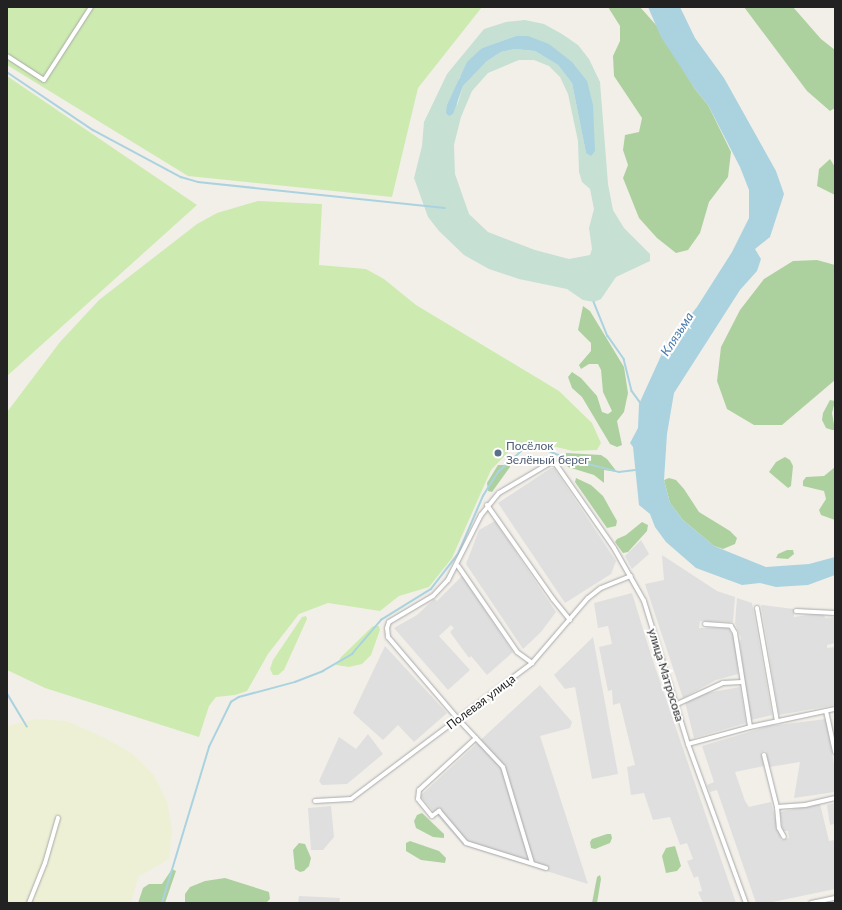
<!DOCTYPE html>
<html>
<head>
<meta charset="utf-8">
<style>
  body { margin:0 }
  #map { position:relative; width:842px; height:910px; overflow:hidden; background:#f2efe9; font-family:Lato,sans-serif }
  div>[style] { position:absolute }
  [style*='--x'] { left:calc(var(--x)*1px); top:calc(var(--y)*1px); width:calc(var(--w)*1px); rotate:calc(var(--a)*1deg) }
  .residential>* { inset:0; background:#e0dfdf }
  .farmland>* { inset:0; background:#eef0d5 }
  .grass>* { inset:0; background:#cdebb0 }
  .forest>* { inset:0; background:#add19e }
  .wetland>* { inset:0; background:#c6e0d4 }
  .water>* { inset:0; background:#aad3df }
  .stream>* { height:1.5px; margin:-0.75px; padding:0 0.75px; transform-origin:0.75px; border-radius:0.75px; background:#aad3df }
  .roads { filter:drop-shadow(0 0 1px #a9a9a9) drop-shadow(0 0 1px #a9a9a9) }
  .minor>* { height:4px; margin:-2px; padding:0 2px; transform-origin:2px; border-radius:2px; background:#fff }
  .dots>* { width:11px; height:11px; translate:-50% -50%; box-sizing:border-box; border:2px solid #fff; border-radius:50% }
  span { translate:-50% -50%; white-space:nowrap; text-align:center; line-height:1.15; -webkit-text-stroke:4px #fff; paint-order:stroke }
  .service-label { font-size:12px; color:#4e5e75 }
  .left { translate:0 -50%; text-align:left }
  .street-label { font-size:12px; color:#222 }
  .water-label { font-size:13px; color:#4a7aab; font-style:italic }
  .frame { position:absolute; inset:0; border:8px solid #222; pointer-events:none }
</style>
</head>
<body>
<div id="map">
  <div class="residential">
    <div style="clip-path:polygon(551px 468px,554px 468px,616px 561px,611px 574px,565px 603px,498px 503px)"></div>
    <div style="clip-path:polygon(495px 521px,556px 612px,541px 632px,523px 649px,466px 564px,479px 530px)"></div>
    <div style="clip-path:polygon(641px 540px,649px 554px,632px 569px,625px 556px)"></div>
    <div style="clip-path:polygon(662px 555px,717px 591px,735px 597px,733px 622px,700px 621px,699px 628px,728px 628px,735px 639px,738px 674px,716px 680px,683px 698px,645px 584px,664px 580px)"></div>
    <div style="clip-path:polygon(462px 576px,513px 652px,487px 675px,471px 656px,469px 658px,450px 632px,454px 628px,451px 625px,439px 636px,470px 670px,448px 690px,394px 628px,417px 615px,434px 599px,437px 601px)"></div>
    <div style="clip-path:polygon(632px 593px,652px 658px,736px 903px,703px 903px,698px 892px,702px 891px,698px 876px,694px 878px,687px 861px,693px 859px,687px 843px,680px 845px,670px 817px,653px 820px,644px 793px,631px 795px,627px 767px,635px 765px,620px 703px,613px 705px,612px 690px,608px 691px,599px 647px,612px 644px,608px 626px,598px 628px,594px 603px)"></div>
    <div style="clip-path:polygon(737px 598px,752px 603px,772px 715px,751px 720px,744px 677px,740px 642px,741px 638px,735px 623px)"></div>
    <div style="clip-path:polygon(761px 605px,794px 609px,794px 617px,824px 613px,825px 618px,835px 617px,835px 643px,827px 645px,827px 648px,835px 647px,835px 705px,779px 715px)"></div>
    <div style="clip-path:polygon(593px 637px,618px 774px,592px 779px,575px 687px,565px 689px,554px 675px)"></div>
    <div style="clip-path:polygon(385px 646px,447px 713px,414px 742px,398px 725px,383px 740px,353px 713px)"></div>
    <div style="clip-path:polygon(540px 685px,572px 722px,570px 728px,540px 736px,588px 884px,463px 845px,420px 796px)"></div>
    <div style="clip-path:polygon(740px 687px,746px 723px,694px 738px,685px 702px,701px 694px)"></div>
    <div style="clip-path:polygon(826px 719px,835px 770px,835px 792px,794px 798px,800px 762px,769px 767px,766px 751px,761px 752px,764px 766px,735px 772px,745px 801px,749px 807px,771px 802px,781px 840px,789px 838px,788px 831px,783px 831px,780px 812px,820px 804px,829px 841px,835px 840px,835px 889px,768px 903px,756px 903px,717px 790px,710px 792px,707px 785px,714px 782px,702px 746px,769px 726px)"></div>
    <div style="clip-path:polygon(368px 734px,383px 754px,347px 784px,322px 785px,319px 781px,339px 737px,356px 749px)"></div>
    <div style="clip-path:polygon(835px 803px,835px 831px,834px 824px,830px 825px,827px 805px)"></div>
    <div style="clip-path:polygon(331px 806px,334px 837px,323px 850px,311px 850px,308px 808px)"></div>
    <div style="clip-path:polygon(299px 896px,340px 898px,339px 903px,298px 903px)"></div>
  </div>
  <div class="farmland">
    <div style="clip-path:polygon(36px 719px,67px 721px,107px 739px,133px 754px,154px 775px,167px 801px,172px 830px,169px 859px,138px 877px,131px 903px,7px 903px,7px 726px)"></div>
  </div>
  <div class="grass">
    <div style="clip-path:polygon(7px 7px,482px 7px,418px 88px,392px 197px,188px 176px,7px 65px)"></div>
    <div style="clip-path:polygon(7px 76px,197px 205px,7px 376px)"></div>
    <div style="clip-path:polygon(258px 201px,322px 204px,319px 265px,366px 269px,384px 279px,416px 305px,559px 391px,592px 423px,601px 443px,597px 450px,573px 451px,535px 442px,513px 447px,491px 470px,452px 558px,429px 587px,399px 596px,380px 611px,328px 603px,299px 614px,268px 654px,247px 691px,235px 695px,216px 697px,209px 706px,199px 737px,45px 688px,7px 670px,7px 412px,60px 342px,99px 300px,197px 224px,217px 213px)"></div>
    <div style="clip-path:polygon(306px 616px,307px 619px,284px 670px,278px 675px,273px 675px,270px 669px,273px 660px,302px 617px)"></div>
    <div style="clip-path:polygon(373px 626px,379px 626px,380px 630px,371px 655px,362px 664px,349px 667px,336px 665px,341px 657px)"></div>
  </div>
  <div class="forest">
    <div style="clip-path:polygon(608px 7px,640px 7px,656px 25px,695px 89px,708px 105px,731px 152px,728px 177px,709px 202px,700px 233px,688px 250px,676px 253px,657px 238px,639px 218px,623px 178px,628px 165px,623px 150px,625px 135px,639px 132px,642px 118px,614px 76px,613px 56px,620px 41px,620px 26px)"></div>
    <div style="clip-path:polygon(744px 7px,793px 7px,821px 39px,835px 50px,835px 108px,830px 111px,807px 91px)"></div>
    <div style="clip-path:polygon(830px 159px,835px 167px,835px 195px,817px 186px,819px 169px)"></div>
    <div style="clip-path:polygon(817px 260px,835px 265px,835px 380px,782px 425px,754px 425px,727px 409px,717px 381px,721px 347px,740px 310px,764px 279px,793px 261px)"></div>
    <div style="clip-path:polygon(583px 306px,590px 311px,624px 367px,628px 393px,624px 412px,617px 421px,622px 445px,617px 447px,610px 444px,582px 397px,572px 388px,568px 377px,572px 372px,581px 378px,597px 396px,602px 412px,608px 414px,612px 411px,603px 392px,601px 370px,598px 364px,589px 364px,581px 369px,579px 365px,591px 351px,591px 343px,578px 330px)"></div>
    <div style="clip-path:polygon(830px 400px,835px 401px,832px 413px,835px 430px,832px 430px,826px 428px,822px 420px,823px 413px)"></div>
    <div style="clip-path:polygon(566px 453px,601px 455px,607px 459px,617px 472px,604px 470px,604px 483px,594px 475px,568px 467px,562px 460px,562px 455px)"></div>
    <div style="clip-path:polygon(785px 457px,790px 460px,793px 466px,791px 486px,788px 488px,769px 472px,776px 462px)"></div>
    <div style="clip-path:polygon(498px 465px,510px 465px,510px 467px,492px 492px,488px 491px,487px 483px)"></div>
    <div style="clip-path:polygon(835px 467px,835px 520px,821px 515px,819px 510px,826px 499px,824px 491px,803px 486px,803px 481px,806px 477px,824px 476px)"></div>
    <div style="clip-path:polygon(576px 478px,591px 485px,603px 496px,617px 521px,616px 526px,607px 528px,575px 482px)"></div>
    <div style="clip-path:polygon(669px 478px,676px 480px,684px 489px,699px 512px,730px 531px,737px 538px,735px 544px,723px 549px,714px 546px,683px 520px,670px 503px,664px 480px)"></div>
    <div style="clip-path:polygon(642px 522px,648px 525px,647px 531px,628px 552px,623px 553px,615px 542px,617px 539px,626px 535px)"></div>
    <div style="clip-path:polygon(787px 550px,793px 550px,794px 554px,788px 559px,776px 558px,778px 554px)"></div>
    <div style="clip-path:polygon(422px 813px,444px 834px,444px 838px,433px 837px,416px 828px,414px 821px,417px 815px)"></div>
    <div style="clip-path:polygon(607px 834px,611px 834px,612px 838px,610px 843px,595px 849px,591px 848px,590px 842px,592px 839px)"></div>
    <div style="clip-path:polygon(410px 841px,439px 851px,446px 858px,445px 863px,421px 860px,406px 851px,406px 843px)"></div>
    <div style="clip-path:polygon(299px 843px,305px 844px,311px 858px,309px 866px,304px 871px,300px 872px,295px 869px,293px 850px)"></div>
    <div style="clip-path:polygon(675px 846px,681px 866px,677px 871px,666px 873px,662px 856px,666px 848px)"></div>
    <div style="clip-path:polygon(172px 869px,176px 871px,165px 903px,138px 903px,143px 888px,149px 884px,162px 884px)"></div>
    <div style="clip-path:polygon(600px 875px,601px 879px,597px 903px,592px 903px,597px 877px)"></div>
    <div style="clip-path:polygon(225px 878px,269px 892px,270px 899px,266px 903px,185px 903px,185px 894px,190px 887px,205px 881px)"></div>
  </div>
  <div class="wetland">
    <div style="clip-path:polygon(evenodd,525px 20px,544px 24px,562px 34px,578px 45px,589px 59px,600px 82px,608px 184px,613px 210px,624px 228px,650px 254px,650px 261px,616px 277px,601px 299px,594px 302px,583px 300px,567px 289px,519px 279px,489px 269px,464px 255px,439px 231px,428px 217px,414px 178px,422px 146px,424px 122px,447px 74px,484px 29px,506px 22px,525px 20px,516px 36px,587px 81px,586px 153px,572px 83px,558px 65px,535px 51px,515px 49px,501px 52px,487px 61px,463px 86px,457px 106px,459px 78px,482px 48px,516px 36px,525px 20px,519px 60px,534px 60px,549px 66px,560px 77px,568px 94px,578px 141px,579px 172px,582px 182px,590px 189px,594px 209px,589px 228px,592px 249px,590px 255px,569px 259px,535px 250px,488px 232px,469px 214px,455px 174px,454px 145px,461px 117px,472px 91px,488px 73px,519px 60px)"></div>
  </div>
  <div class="water">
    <div style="clip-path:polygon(648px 7px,680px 7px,695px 38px,724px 78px,776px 171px,784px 194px,770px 237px,755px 249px,761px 259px,757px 271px,740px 290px,674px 393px,667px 434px,664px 480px,670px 503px,683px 520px,714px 546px,766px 567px,809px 564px,835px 557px,835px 575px,808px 585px,776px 587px,760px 583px,742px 585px,696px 568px,666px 542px,655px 527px,650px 514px,639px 505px,633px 447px,630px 443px,638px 428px,639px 404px,665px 347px,697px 307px,732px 252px,749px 218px,749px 190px,740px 167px,708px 105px,695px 89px,661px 37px)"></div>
    <div style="clip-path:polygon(516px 36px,528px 36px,549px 44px,572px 62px,587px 81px,593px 105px,595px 151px,591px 156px,586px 153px,572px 83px,558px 65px,535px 51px,515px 49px,501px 52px,487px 61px,463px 86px,453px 114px,449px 116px,446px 113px,447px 105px,467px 62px,482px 48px)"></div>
  </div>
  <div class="stream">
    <div style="--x:7;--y:72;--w:104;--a:34"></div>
    <div style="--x:93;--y:130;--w:100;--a:28.1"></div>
    <div style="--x:181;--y:177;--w:18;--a:16"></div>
    <div style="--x:198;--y:182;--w:248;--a:6"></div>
    <div style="--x:594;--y:302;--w:37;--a:68"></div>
    <div style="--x:608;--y:336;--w:28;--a:55"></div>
    <div style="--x:624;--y:359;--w:33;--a:76"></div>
    <div style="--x:632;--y:391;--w:14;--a:54"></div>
    <div style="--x:7;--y:693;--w:39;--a:59"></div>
    <div style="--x:162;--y:903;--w:163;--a:-73.2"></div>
    <div style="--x:209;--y:747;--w:50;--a:-63.9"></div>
    <div style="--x:231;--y:702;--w:9;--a:-32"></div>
    <div style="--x:239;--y:697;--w:58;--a:-15"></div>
    <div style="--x:295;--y:682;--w:30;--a:-21"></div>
    <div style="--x:323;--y:671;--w:34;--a:-30"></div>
    <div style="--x:352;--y:654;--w:45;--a:-49.5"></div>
    <div style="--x:381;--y:620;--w:59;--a:-31.8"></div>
    <div style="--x:431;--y:589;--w:44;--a:-52.4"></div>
    <div style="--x:458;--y:554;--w:63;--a:-66.7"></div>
    <div style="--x:483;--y:496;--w:28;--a:-58"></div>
    <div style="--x:498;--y:472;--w:36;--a:-42"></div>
    <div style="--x:525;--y:448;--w:17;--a:0"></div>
    <div style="--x:542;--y:448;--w:25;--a:23"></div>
    <div style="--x:565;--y:458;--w:56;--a:14.5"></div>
    <div style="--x:619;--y:472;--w:16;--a:-7"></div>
  </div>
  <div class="roads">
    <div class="minor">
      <div style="--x:7;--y:56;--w:44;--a:33"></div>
      <div style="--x:44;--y:80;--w:87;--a:-57.2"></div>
      <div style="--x:487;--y:505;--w:115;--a:54.9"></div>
      <div style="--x:553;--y:599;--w:27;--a:51"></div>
      <div style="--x:458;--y:566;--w:104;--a:55.5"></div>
      <div style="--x:517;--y:652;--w:19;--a:36"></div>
      <div style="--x:757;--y:608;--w:115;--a:80"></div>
      <div style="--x:796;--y:611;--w:39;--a:3"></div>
      <div style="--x:705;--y:624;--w:26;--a:4"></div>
      <div style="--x:731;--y:626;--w:8;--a:60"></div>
      <div style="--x:735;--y:633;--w:95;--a:80.9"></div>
      <div style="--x:675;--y:705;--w:53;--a:-24.6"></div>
      <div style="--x:723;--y:683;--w:19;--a:-3"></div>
      <div style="--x:826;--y:711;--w:42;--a:77.6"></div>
      <div style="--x:476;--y:738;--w:77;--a:137.6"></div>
      <div style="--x:419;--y:790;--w:9;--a:96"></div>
      <div style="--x:418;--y:799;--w:22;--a:51"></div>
      <div style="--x:432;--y:816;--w:9;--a:-36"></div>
      <div style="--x:439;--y:811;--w:42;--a:49.8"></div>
      <div style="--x:466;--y:843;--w:84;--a:17.4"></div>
      <div style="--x:688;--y:744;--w:64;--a:-15.3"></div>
      <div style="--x:750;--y:727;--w:87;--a:-12"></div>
      <div style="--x:764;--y:755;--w:54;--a:76"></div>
      <div style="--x:777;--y:807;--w:21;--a:85"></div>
      <div style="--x:779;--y:828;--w:10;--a:61"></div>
      <div style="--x:315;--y:801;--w:36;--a:-3"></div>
      <div style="--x:351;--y:799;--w:226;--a:-36.9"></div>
      <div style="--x:532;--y:663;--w:86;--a:-49.3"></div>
      <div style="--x:588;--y:598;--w:16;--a:-38"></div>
      <div style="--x:601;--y:588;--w:32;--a:-22"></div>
      <div style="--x:777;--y:807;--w:28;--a:-4"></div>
      <div style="--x:805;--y:805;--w:31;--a:-13"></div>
      <div style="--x:532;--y:863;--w:100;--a:-106.8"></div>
      <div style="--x:503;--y:767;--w:66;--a:-133.2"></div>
      <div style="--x:458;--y:719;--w:108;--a:-130.5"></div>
      <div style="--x:388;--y:637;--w:9;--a:-96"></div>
      <div style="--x:387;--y:628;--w:6;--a:-72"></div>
      <div style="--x:389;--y:622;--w:51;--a:-30.6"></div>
      <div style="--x:433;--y:596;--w:22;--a:-47"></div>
      <div style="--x:448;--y:580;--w:73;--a:-63.1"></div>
      <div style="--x:481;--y:515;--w:28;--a:-51"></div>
      <div style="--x:499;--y:493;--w:59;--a:-30.5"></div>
      <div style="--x:550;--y:463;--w:5;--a:0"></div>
      <div style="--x:555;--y:463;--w:103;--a:55.2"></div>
      <div style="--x:614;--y:548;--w:61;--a:60.5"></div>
      <div style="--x:644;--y:601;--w:150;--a:72.9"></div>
      <div style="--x:688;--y:744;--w:169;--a:70"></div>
      <div style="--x:29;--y:903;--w:43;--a:-68.2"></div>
      <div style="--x:45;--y:863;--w:47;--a:-73.9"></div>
      <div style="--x:811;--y:903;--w:25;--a:-12"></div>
    </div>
  </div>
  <div class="dots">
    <div style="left:498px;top:453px;background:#5c6f8a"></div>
  </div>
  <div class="service-label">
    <span class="left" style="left:506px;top:453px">Посёлок<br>Зелёный берег</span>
  </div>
  <div class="street-label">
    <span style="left:666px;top:675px;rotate:73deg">улица Матросова</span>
    <span style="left:481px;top:702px;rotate:-37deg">Полевая улица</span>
  </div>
  <div class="water-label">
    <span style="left:677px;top:334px;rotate:-57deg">Клязьма</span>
  </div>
  <div class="frame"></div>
</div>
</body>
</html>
